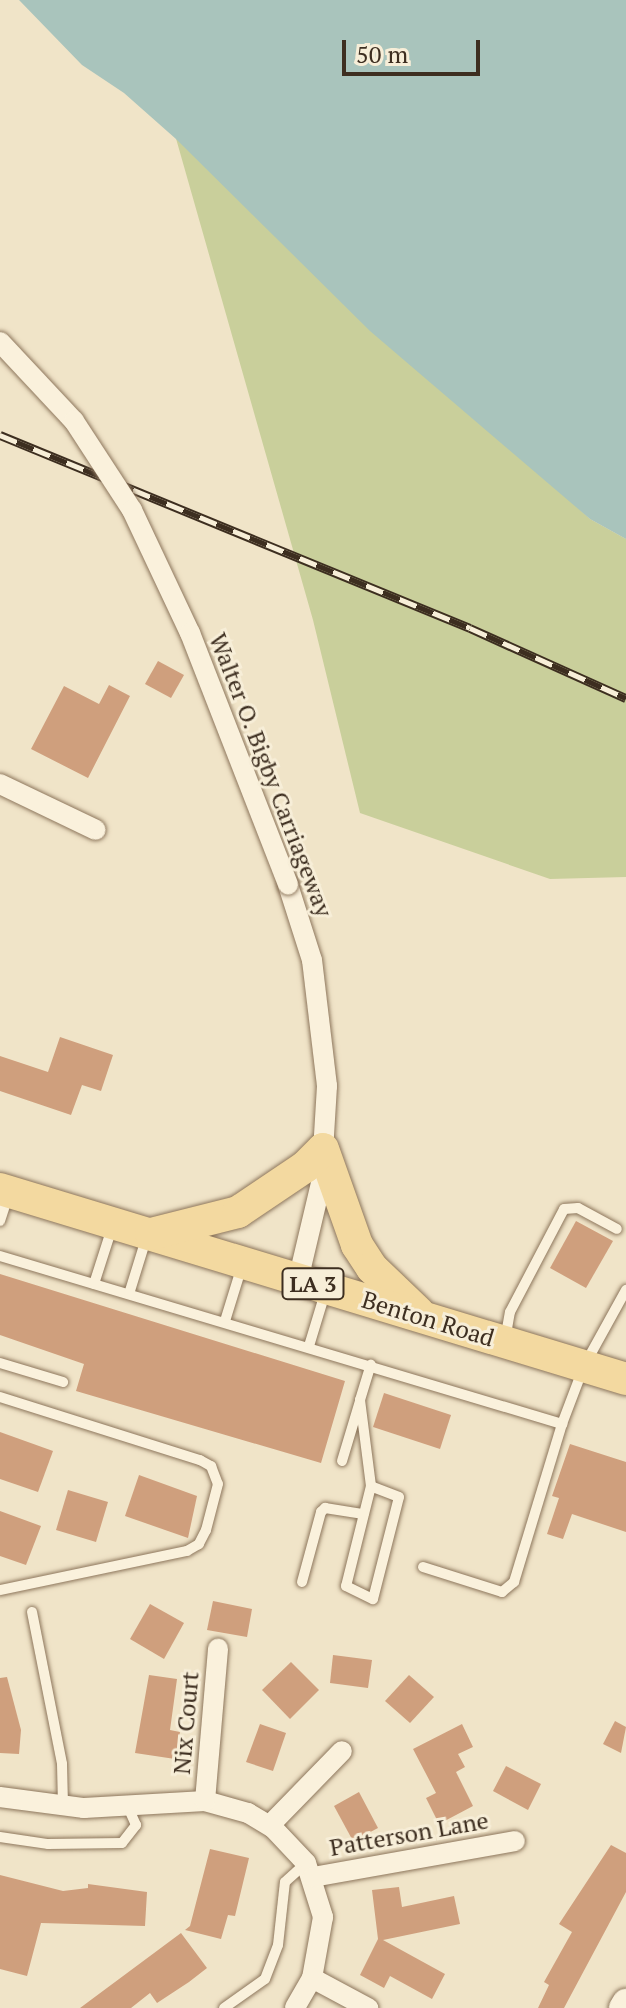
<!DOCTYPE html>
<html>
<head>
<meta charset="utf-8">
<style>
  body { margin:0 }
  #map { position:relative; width:626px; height:2008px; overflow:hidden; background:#f0e4c8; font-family:"PT Serif",serif }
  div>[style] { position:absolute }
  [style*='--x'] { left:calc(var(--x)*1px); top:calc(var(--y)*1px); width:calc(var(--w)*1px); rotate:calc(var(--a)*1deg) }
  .green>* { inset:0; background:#c9cf9b }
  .water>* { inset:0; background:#a9c4bc }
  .building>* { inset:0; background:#cf9f7d }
  .roads { filter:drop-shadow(0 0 2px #8d765c) drop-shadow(0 0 2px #8d765c) }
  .lane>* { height:10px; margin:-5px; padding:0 5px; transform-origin:5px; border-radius:5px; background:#faf1dc }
  .street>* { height:20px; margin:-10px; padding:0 10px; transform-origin:10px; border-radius:10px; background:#faf1dc }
  .secondary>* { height:28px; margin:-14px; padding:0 14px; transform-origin:14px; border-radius:14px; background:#faf1dc }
  .primary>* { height:32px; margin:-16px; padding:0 16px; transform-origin:16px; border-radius:16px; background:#f3d9a0 }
  .rail>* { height:9px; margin-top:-4.5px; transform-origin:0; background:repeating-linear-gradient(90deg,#f7eed8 0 18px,#3d2e20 0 36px); box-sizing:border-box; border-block:2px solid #3d2e20 }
  .bridges { filter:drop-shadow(0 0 2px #8d765c) drop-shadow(0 0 2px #8d765c) }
  .street-bridge>* { height:20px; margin:-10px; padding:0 10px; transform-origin:10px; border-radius:10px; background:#faf1dc }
  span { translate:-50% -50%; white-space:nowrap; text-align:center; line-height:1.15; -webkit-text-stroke:6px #f7eed8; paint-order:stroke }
  .shield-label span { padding:2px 6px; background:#f7eed8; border:2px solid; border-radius:6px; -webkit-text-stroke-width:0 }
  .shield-label { font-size:22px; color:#3d2e20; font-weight:700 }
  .street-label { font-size:24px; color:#3d2e20 }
  .scale { position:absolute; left:342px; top:40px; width:138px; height:36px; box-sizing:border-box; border:4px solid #3d2e20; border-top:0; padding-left:10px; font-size:24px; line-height:28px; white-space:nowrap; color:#3d2e20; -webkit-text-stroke:6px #f7eed8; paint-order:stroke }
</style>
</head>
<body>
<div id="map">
  <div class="green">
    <div style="clip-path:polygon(175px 135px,590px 519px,626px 539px,626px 877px,550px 879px,360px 813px,313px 620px)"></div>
  </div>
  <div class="water">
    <div style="clip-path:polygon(19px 0,626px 0,626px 539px,590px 519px,370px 331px,176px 139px,124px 93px,82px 65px)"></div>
  </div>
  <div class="building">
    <div style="clip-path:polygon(158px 661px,184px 675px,171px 698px,145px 684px)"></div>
    <div style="clip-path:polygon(109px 685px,130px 696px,88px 778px,31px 749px,64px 686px,99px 704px)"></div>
    <div style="clip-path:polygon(60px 1037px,113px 1055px,101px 1091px,82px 1085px,71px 1115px,0 1091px,0 1056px,48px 1072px)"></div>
    <div style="clip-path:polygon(576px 1221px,613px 1241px,586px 1288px,550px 1268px)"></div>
    <div style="clip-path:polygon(0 1274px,345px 1381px,321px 1463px,76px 1391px,84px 1364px,0 1335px)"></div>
    <div style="clip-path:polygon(384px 1393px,451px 1415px,440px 1449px,373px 1427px)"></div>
    <div style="clip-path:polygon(0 1432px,53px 1451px,38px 1492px,0 1479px)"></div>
    <div style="clip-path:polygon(570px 1444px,626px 1462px,626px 1532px,572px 1514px,563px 1539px,547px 1534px,559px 1498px,552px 1496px)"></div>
    <div style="clip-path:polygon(139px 1475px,197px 1496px,188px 1538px,125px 1516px)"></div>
    <div style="clip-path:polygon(68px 1490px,108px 1502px,96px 1542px,56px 1530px)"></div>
    <div style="clip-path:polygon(0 1511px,41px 1526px,26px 1565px,0 1556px)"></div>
    <div style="clip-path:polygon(213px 1601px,252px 1609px,247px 1637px,207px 1630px)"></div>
    <div style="clip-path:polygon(150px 1604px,184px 1623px,164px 1659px,130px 1639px)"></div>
    <div style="clip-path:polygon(333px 1655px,372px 1660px,368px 1688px,330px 1683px)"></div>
    <div style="clip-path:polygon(291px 1662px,319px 1690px,290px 1719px,262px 1690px)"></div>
    <div style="clip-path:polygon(149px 1675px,177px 1679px,170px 1730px,180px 1732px,175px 1759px,135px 1753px)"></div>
    <div style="clip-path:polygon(409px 1675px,434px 1697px,410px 1723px,385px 1701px)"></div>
    <div style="clip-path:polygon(7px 1677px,21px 1730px,19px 1754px,0 1753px,0 1678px)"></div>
    <div style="clip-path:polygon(615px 1721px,626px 1727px,621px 1753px,603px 1744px)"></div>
    <div style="clip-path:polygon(260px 1724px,286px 1733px,273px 1771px,246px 1762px)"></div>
    <div style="clip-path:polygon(462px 1724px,473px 1747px,458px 1754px,465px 1767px,456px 1772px,473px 1806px,439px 1824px,426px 1798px,436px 1793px,413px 1749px)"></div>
    <div style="clip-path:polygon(506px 1766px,541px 1784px,528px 1810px,493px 1791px)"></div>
    <div style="clip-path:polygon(359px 1792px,378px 1828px,353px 1841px,334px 1806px)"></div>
    <div style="clip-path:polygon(611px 1845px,626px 1853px,626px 1892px,564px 2008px,538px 2008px,549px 1985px,544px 1982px,572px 1932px,559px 1924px)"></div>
    <div style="clip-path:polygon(210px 1849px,249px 1858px,235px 1916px,228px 1915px,221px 1939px,185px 1930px,190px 1926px)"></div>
    <div style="clip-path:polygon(0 1875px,63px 1891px,88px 1888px,88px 1884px,147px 1892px,145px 1926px,41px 1923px,27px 1976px,0 1969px)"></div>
    <div style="clip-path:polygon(399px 1887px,402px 1907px,454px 1896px,460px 1924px,383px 1940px,445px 1974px,432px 1999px,390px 1976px,384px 1988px,360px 1975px,378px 1939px,372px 1890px)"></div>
    <div style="clip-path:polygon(181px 1933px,207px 1968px,189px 1982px,157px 2003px,150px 1993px,131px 2008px,80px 2008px)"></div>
  </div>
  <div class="roads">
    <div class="lane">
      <div style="--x:0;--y:1221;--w:25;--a:-72"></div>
      <div style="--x:0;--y:1256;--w:587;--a:16.64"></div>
      <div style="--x:562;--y:1424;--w:62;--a:-69.2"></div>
      <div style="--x:584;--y:1366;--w:87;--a:-61.1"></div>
      <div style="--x:94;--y:1284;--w:59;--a:-72.2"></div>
      <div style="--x:129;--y:1294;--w:61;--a:-72.8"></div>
      <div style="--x:225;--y:1321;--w:58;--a:-72.8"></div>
      <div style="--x:505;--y:1340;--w:28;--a:-80"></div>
      <div style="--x:510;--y:1312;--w:116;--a:-62.3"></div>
      <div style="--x:564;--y:1209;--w:14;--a:-4"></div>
      <div style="--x:578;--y:1208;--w:44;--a:28.3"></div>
      <div style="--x:309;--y:1346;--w:59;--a:-73.1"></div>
      <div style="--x:0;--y:1363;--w:66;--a:16.8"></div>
      <div style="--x:0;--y:1397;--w:210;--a:17.5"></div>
      <div style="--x:200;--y:1460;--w:13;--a:29"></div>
      <div style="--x:211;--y:1466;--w:19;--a:69"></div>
      <div style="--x:218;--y:1484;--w:48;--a:104.6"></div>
      <div style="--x:206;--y:1530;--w:16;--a:117"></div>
      <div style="--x:199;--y:1544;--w:14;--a:150"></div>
      <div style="--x:187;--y:1551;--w:191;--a:168.2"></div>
      <div style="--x:342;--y:1461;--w:63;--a:-73.3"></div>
      <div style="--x:371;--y:1486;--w:103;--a:104"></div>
      <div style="--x:346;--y:1586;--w:30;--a:26"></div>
      <div style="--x:373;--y:1599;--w:105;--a:-75.7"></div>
      <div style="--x:399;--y:1497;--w:30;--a:-159"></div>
      <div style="--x:371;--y:1486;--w:87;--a:-97.3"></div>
      <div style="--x:360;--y:1400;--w:37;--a:-73"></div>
      <div style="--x:423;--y:1567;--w:83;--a:17.6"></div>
      <div style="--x:502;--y:1592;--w:16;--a:-40"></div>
      <div style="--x:514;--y:1582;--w:165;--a:-73.1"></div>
      <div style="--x:302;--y:1582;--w:73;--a:-74.8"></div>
      <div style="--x:321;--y:1512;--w:6;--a:-45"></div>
      <div style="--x:325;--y:1508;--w:39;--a:9"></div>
      <div style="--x:32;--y:1612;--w:155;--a:78.8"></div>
      <div style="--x:62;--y:1764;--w:42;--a:88.6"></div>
      <div style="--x:0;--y:1837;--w:49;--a:8.3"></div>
      <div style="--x:48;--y:1844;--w:74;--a:-0.8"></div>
      <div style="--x:122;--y:1843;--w:23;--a:-52"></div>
      <div style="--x:136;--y:1825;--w:20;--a:-114"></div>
      <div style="--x:224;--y:2008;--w:50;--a:-35.3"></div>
      <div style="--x:265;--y:1979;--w:36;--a:-69"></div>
      <div style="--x:278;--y:1945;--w:63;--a:-83.7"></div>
      <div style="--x:285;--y:1882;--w:28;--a:-42"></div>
    </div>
    <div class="street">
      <div style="--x:0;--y:784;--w:106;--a:25.6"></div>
      <div style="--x:288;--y:885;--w:79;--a:72.3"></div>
      <div style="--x:312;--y:960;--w:127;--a:83.2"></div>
      <div style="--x:327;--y:1086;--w:97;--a:93.5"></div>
      <div style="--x:321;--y:1183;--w:100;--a:103.3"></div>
      <div style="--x:0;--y:1797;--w:85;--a:7.5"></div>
      <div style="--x:84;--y:1808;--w:121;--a:-3.3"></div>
      <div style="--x:205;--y:1801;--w:45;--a:15.6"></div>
      <div style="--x:248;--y:1813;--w:29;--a:31"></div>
      <div style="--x:273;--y:1828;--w:48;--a:46.7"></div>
      <div style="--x:306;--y:1863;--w:57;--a:72.5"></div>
      <div style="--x:323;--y:1917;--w:62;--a:100.2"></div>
      <div style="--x:312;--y:1978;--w:34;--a:120"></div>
      <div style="--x:205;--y:1801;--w:153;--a:-85.1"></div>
      <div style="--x:270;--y:1825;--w:103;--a:-45.8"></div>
      <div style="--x:313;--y:1877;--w:205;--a:-10.1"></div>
      <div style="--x:312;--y:1978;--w:64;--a:28.2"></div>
    </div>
    <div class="secondary">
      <div style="--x:623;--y:2008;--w:6;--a:-59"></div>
    </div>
    <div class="primary">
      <div style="--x:323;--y:1149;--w:102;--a:70.5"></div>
      <div style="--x:357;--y:1245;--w:27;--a:57"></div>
      <div style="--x:372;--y:1268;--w:64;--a:43.7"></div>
      <div style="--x:0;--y:1189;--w:654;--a:16.88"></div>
      <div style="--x:151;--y:1234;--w:90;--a:-14.2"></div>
      <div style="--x:238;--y:1212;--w:81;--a:-33.9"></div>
      <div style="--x:305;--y:1167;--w:25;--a:-45"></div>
    </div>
  </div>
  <div class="rail">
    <div style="--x:0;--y:435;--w:508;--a:22.32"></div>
    <div style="--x:470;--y:628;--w:171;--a:24.2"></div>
  </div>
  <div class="bridges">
    <div class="street-bridge">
      <div style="--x:0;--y:342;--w:108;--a:46.9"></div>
      <div style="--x:74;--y:421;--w:106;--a:56.9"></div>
      <div style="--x:132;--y:510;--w:136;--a:64.8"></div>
      <div style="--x:190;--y:633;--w:270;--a:68.7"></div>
    </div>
  </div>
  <div class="shield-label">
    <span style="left:313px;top:1284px">LA 3</span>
  </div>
  <div class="street-label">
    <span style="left:271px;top:775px;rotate:69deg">Walter O. Bigby Carriageway</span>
    <span style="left:428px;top:1319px;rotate:17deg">Benton Road</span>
    <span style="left:186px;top:1723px;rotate:-85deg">Nix Court</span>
    <span style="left:409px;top:1834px;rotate:-10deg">Patterson Lane</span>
  </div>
  <div class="scale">50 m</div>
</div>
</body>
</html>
